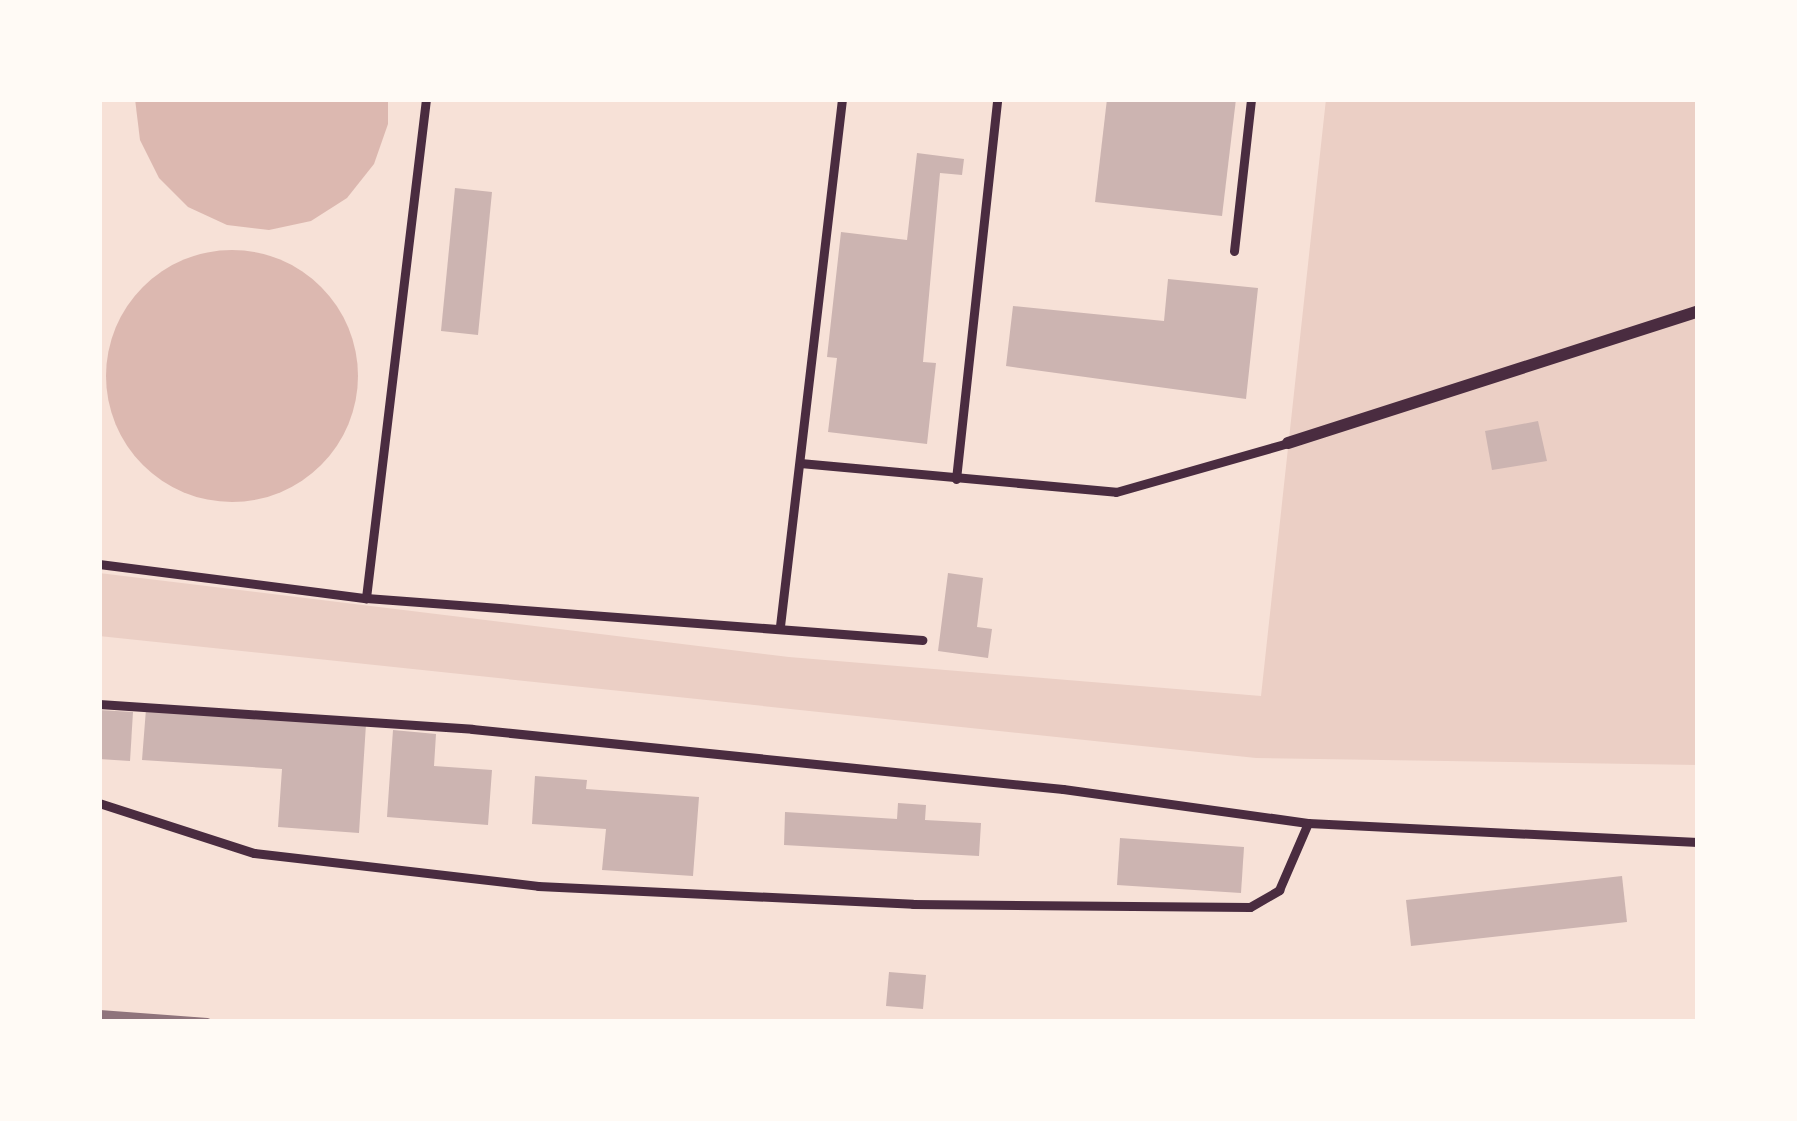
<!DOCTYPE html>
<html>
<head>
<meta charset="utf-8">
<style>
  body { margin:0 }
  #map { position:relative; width:1797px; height:1121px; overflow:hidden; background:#f7e1d7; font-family:"Fira Sans",sans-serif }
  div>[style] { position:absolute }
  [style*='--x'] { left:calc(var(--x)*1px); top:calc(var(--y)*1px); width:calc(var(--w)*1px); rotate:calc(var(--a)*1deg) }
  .green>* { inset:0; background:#ebcfc5 }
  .water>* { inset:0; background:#dcb8b0 }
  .round { border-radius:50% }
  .building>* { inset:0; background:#ccb4b1 }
  .service>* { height:9px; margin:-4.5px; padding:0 4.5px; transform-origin:4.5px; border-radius:4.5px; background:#4a2c40 }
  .minor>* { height:12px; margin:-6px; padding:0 6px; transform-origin:6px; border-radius:6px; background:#4a2c40 }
  .rail>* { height:9px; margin:-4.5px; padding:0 4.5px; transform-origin:4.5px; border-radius:4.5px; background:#8f747c }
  span { translate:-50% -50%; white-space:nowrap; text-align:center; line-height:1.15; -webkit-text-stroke:12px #fffaf5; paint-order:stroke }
  .frame { position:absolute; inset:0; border:102px solid #fffaf5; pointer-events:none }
</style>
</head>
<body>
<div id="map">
  <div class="green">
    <div style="clip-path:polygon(1326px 99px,1698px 99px,1698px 765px,1256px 758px,99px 636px,99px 573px,789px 657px,1261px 696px)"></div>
  </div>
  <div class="water">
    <div style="clip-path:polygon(135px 99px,388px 99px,388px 124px,374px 164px,347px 198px,311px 221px,269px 230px,227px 225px,188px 207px,159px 178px,140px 140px)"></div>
    <div class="round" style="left:106px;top:250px;width:252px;height:252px"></div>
  </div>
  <div class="building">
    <div style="clip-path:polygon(1107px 99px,1236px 99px,1222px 216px,1095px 202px)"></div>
    <div style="clip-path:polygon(917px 153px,964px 159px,962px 175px,940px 173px,923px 362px,936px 363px,927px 444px,828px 432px,837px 358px,827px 357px,841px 232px,907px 240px)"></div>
    <div style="clip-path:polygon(455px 188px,492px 192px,478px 335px,441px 331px)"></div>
    <div style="clip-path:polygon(1168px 279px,1258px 288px,1246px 399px,1006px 366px,1013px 306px,1164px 321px)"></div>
    <div style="clip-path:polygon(1538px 421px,1547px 461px,1492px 470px,1485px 431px)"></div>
    <div style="clip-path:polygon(948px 573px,983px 578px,977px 627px,992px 629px,988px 658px,938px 651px)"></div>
    <div style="clip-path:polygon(146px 709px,366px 724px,359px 833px,278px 827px,282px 769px,142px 760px)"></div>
    <div style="clip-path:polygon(99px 710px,133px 712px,130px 761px,99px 759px)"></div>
    <div style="clip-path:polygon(393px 730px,436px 734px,434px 766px,492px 770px,488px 825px,387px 817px)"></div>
    <div style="clip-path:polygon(535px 776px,587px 780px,586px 789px,699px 797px,693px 876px,602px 870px,606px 829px,532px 824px)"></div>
    <div style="clip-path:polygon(898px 803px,926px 805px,925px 820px,981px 823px,979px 856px,784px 845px,785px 812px,897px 819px)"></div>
    <div style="clip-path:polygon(1120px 838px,1244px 847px,1241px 893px,1117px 885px)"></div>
    <div style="clip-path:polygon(1622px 876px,1627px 922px,1411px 946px,1406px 900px)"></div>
    <div style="clip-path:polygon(889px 972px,926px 975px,923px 1009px,886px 1006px)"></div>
  </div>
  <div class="service">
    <div style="--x:426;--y:99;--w:503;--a:96.86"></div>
    <div style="--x:366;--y:598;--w:558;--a:4.32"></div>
    <div style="--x:1234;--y:251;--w:153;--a:-83.6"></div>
    <div style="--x:800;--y:463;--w:317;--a:5.2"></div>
    <div style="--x:1116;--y:492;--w:179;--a:-15.9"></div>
    <div style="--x:956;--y:479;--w:382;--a:-83.8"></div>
    <div style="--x:99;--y:564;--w:269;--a:7.3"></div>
    <div style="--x:780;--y:626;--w:531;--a:-83.29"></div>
    <div style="--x:99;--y:704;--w:374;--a:3.8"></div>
    <div style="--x:472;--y:729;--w:594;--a:5.8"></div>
    <div style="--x:1063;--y:789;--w:247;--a:7.9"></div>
    <div style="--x:1308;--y:823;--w:390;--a:2.8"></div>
    <div style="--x:99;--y:803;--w:163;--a:17.9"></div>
    <div style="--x:254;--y:853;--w:286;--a:6.6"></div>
    <div style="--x:538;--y:886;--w:375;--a:2.7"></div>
    <div style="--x:913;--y:904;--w:337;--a:0.5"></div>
    <div style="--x:1250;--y:907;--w:34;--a:-30"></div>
    <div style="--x:1279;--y:890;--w:73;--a:-66.6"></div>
  </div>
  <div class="minor">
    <div style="--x:1288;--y:443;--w:431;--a:-17.8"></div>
  </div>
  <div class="rail">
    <div style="--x:99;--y:1014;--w:108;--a:4.2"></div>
  </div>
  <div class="frame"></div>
</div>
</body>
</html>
